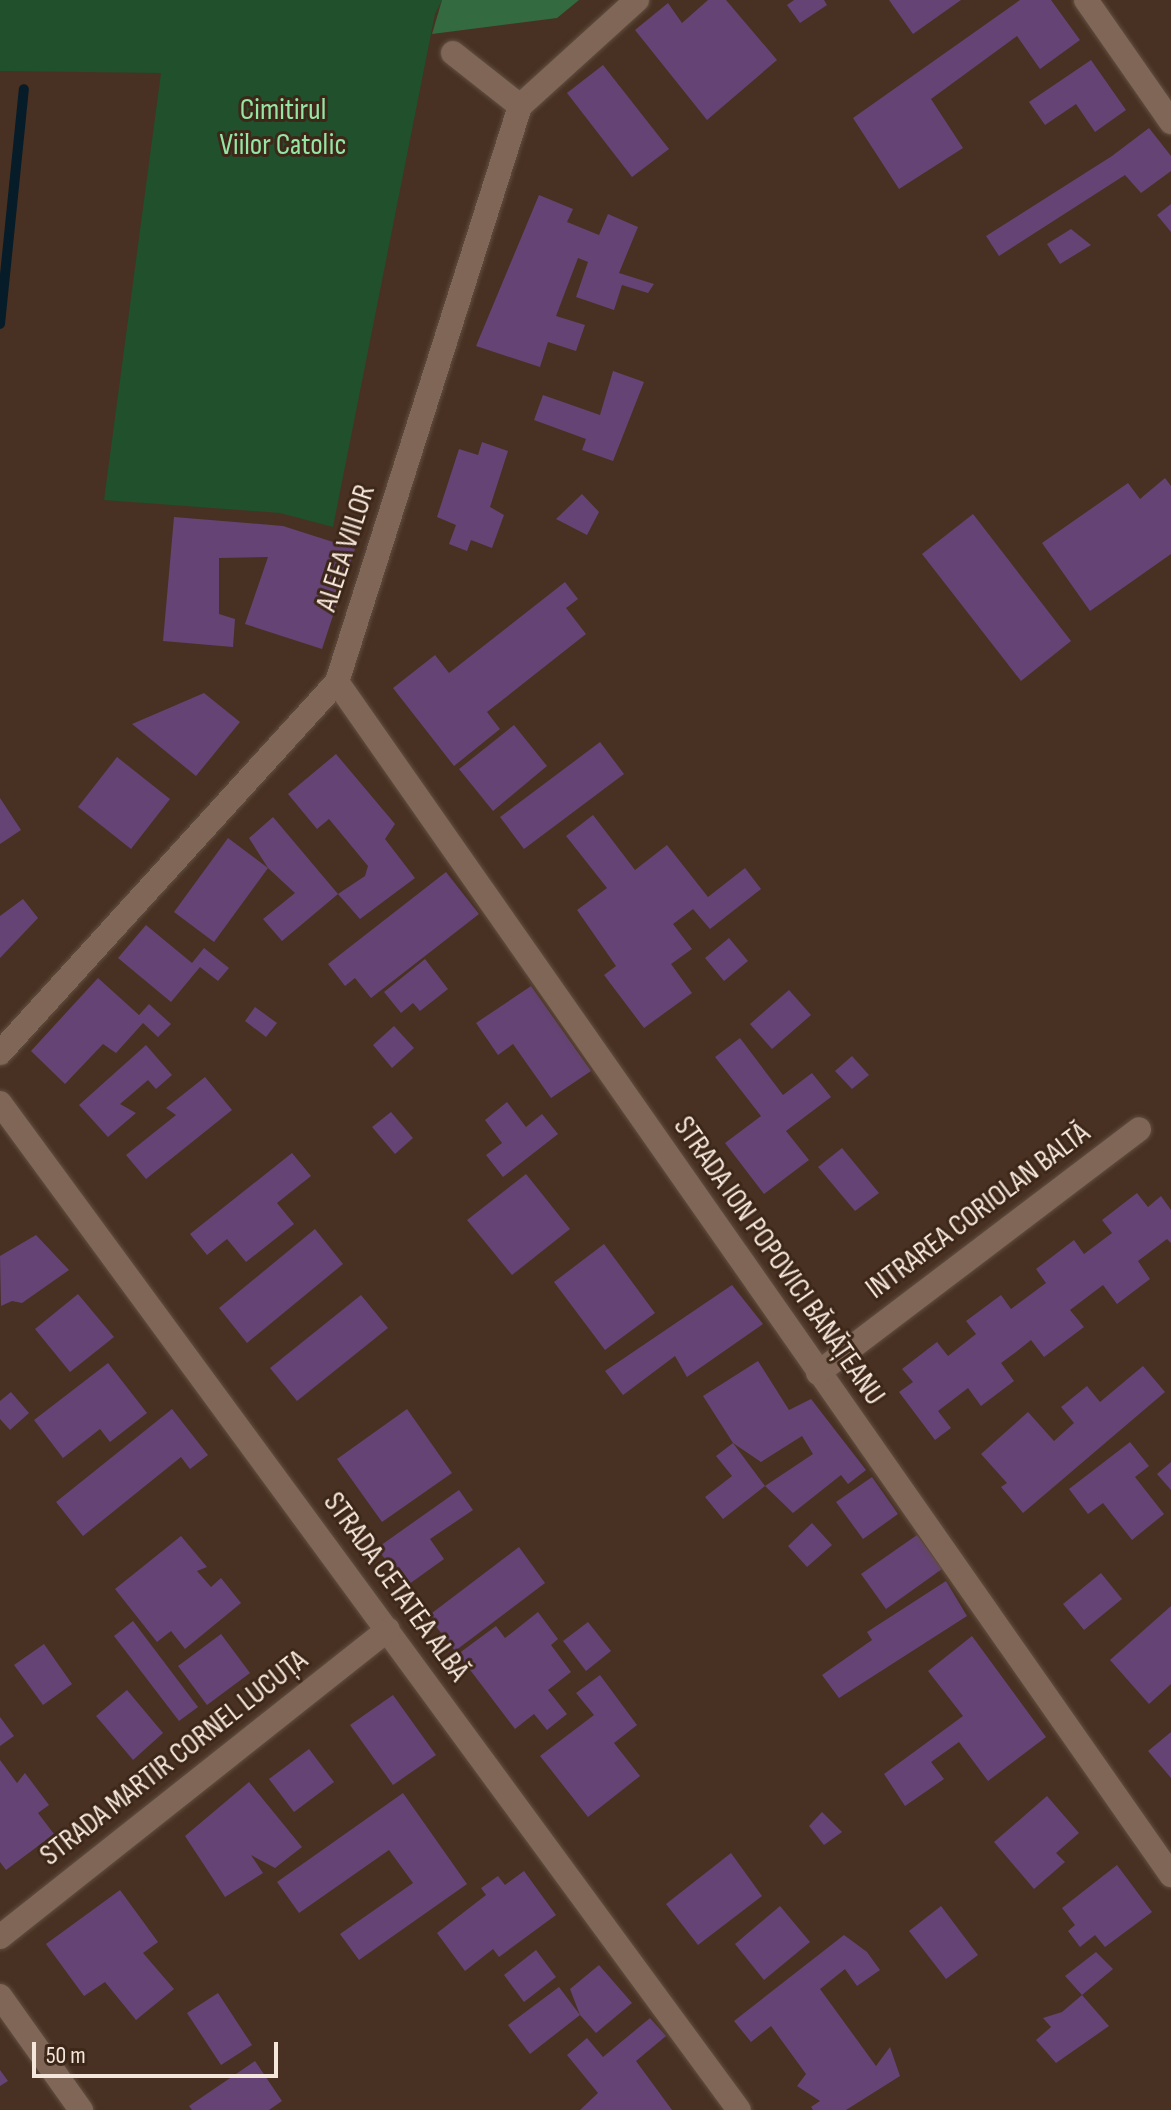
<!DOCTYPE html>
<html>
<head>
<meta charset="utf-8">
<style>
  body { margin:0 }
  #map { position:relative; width:1171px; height:2110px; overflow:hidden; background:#483122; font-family:"Sofia Sans Condensed",sans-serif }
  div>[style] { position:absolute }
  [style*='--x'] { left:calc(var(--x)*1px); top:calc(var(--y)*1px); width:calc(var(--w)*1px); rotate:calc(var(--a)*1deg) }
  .green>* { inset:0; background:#20502c }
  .forest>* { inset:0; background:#346a40 }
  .stream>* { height:10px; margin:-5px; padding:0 5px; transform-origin:5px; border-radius:5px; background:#061c28 }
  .building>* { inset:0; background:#654375 }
  .roads { filter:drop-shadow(0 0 2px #614e41) drop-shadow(0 0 2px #614e41) }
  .minor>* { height:24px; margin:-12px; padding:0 12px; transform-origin:12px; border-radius:12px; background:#806656 }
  span { translate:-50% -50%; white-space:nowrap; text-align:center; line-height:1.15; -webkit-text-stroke:6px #3d2718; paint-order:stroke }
  .park-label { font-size:30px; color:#95e5a5 }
  .street-label { font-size:30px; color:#f5e6dc }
  .scale { position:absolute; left:32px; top:2042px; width:246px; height:36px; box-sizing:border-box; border:4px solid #f5e6dc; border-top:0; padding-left:10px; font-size:24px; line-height:28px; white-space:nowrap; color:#f5e6dc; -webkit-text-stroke:6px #3d2718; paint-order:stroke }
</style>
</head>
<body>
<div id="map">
  <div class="green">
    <div style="clip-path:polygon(0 0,442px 0,435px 14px,333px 527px,280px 513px,104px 500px,161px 73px,0 71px)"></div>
  </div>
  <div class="forest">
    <div style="clip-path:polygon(442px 0,579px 0,557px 18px,432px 34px)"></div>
  </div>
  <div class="stream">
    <div style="--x:0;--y:324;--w:236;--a:-84.2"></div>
  </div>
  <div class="building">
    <div style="clip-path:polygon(708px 0,726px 0,777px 60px,707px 120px,635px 30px,668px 3px,682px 23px)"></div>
    <div style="clip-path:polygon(794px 0,824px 0,827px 5px,800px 23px,787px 5px)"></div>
    <div style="clip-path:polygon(889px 0,961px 0,913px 34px)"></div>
    <div style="clip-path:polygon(1020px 0,1051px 0,1080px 40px,1040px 69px,1017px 36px,931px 99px,963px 148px,899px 189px,853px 118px)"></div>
    <div style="clip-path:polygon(1091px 60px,1126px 110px,1095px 132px,1076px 104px,1045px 125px,1029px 102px)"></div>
    <div style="clip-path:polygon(603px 65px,669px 149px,632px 177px,567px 93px)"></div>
    <div style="clip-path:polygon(1149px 128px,1171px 156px,1171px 171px,1141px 193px,1125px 175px,999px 256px,986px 236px,1112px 156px)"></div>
    <div style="clip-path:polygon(539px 195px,573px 209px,567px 222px,599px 235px,608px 214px,638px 227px,619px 273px,654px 284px,648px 293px,622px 285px,614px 310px,576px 297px,588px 262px,578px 258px,556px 316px,585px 325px,576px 351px,548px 342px,540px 367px,476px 346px)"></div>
    <div style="clip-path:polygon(1171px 204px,1171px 232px,1157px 215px)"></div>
    <div style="clip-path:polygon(1071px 229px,1091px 245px,1060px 264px,1047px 244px)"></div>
    <div style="clip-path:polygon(613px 371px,644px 382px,613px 461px,582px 450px,586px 439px,534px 420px,543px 395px,600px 415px)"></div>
    <div style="clip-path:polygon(482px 442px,508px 451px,490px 507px,504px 515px,492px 548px,471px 540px,467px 551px,449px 544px,456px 525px,437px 517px,459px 449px,478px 455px)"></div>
    <div style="clip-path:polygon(1165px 478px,1171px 486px,1171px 554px,1090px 611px,1042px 543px,1128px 483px,1140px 499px)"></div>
    <div style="clip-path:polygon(582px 494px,599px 512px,587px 535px,556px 519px)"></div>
    <div style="clip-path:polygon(973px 514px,1071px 641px,1021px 681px,922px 554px)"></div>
    <div style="clip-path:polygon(174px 517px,283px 526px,355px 549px,322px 649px,245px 624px,268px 557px,219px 558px,219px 614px,235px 619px,233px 647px,163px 641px)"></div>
    <div style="clip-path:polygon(565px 582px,578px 599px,566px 608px,586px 634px,487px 712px,500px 729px,454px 766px,393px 688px,435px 655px,449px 673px)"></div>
    <div style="clip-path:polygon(204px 693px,240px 722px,196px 776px,132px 724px)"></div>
    <div style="clip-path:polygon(514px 725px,547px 766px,493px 811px,459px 769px)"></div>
    <div style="clip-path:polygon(600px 742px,624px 774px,524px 849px,500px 817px)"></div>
    <div style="clip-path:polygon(336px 754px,395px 824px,385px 839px,415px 878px,360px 919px,338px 894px,282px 941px,263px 919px,295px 893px,268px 868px,249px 838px,273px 817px,338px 894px,365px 876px,368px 866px,329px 819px,317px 829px,288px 794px)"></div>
    <div style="clip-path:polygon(117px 757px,170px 799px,131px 849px,78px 807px)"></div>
    <div style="clip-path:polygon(0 798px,21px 830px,0 844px)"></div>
    <div style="clip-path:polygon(593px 815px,635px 870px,667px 845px,708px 897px,745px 868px,761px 889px,710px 929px,693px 909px,673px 924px,692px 949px,671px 964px,692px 993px,644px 1028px,604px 975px,616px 966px,577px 910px,607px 888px,566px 836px)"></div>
    <div style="clip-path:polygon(228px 838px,268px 868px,214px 942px,174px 912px)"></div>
    <div style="clip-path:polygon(446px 872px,479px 914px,371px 998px,355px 978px,345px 986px,328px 964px)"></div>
    <div style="clip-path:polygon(23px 899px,38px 918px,0 958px,0 916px)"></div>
    <div style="clip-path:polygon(146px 925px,192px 963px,204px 948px,229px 968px,218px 981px,200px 967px,171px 1002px,118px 958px)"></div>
    <div style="clip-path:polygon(729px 938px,748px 961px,724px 981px,705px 958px)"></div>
    <div style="clip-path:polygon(425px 959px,448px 989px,420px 1011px,413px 1003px,401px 1013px,384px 992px)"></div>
    <div style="clip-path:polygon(98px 978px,139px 1015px,149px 1004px,171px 1024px,158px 1037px,143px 1023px,116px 1053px,103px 1044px,65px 1084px,31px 1051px)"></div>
    <div style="clip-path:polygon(531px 986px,591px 1071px,551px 1098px,513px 1044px,498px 1055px,476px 1023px)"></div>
    <div style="clip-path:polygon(789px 990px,811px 1015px,772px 1049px,750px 1024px)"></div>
    <div style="clip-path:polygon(255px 1007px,277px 1023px,266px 1037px,245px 1021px)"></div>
    <div style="clip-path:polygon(394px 1026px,414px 1048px,392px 1068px,373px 1045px)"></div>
    <div style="clip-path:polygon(740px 1038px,783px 1095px,812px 1073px,831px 1097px,786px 1131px,809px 1160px,764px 1194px,725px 1143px,761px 1116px,715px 1057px)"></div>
    <div style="clip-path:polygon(146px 1045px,172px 1075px,156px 1089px,148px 1080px,120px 1104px,136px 1113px,108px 1137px,79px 1105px)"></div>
    <div style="clip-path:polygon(852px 1056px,869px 1075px,852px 1089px,835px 1071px)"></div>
    <div style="clip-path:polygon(205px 1077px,232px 1110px,146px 1179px,126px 1155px,176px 1115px,166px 1108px)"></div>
    <div style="clip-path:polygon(507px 1102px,526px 1127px,542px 1114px,558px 1134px,503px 1177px,486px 1155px,502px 1143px,485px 1120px)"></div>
    <div style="clip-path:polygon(391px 1112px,413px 1138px,395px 1154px,372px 1127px)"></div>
    <div style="clip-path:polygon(842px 1148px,879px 1193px,855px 1211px,818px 1167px)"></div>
    <div style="clip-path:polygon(292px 1153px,311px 1176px,277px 1203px,294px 1224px,246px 1262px,227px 1239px,207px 1255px,190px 1234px)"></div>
    <div style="clip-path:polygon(526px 1174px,570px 1229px,512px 1275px,467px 1220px)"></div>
    <div style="clip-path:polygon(1137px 1193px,1148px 1207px,1161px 1196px,1171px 1210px,1171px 1243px,1167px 1239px,1138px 1261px,1150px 1279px,1117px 1304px,1103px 1285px,1070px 1310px,1084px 1327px,1044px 1357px,1031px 1340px,1016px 1352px,1001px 1363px,1014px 1381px,981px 1406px,968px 1388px,938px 1411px,951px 1428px,935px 1440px,899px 1392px,913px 1382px,902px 1369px,937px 1342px,948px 1356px,976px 1334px,966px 1321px,1001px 1295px,1011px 1309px,1046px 1283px,1036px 1269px,1074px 1240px,1084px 1254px,1112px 1233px,1102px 1220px)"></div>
    <div style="clip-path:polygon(315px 1229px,343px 1264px,247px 1343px,219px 1308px)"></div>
    <div style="clip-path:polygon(36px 1235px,69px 1270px,22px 1303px,12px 1301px,1px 1306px,0 1256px)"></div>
    <div style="clip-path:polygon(604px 1244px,655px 1313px,605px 1350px,554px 1282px)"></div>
    <div style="clip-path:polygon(732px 1285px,763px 1324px,687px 1377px,675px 1356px,623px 1395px,605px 1371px)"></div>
    <div style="clip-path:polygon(78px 1294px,114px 1337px,70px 1372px,35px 1329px)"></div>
    <div style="clip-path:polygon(361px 1295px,388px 1328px,297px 1401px,270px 1368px)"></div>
    <div style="clip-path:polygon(758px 1361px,789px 1410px,811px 1399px,866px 1470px,848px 1484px,841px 1475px,793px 1513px,765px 1486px,813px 1454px,802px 1436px,761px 1462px,733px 1443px,703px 1396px)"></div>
    <div style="clip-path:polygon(108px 1363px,147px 1413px,110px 1442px,100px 1429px,63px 1458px,34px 1420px)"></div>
    <div style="clip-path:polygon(1143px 1366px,1165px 1392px,1023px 1513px,1001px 1487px,1007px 1483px,981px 1454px,1028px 1412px,1054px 1441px,1074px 1423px,1061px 1407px,1087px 1386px,1100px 1402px)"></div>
    <div style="clip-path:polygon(11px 1392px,29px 1413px,10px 1430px,0 1419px,0 1401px)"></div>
    <div style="clip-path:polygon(172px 1409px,208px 1455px,190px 1469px,181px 1457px,83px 1536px,56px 1502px)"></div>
    <div style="clip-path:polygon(407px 1409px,452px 1473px,382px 1522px,337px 1459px)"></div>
    <div style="clip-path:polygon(1130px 1442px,1149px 1466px,1135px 1477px,1164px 1514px,1132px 1540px,1103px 1503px,1088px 1514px,1069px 1489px)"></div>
    <div style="clip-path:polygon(733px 1443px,765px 1486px,723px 1519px,705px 1497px,732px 1476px,716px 1456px)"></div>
    <div style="clip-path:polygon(1171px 1462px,1171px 1490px,1157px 1474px)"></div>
    <div style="clip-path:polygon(872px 1477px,898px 1514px,863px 1539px,836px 1502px)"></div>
    <div style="clip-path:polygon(459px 1490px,473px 1510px,430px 1539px,444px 1559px,405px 1587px,377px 1548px)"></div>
    <div style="clip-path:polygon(812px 1523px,832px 1545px,807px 1567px,788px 1546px)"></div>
    <div style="clip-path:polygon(917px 1535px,942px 1569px,886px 1609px,861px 1574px)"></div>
    <div style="clip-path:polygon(181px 1536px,207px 1567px,197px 1571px,211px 1587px,221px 1578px,241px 1603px,185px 1649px,171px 1631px,157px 1642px,115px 1589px)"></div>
    <div style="clip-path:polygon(519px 1547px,545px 1583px,455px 1651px,428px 1616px)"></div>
    <div style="clip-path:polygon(1101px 1573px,1122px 1599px,1084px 1630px,1063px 1604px)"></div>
    <div style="clip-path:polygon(946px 1581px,967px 1616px,839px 1698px,822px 1675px,872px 1640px,867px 1632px)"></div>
    <div style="clip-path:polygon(1171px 1606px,1171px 1684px,1149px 1704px,1110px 1660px)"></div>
    <div style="clip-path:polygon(538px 1612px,558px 1639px,551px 1645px,571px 1672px,548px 1690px,567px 1714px,547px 1730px,534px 1714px,515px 1729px,458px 1654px,496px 1626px,505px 1638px)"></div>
    <div style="clip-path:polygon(133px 1621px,198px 1707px,179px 1721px,114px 1636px)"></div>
    <div style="clip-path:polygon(588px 1622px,611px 1651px,586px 1671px,563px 1641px)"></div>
    <div style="clip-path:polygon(221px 1634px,250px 1673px,207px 1705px,178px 1666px)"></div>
    <div style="clip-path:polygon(972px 1636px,1046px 1737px,988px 1781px,959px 1742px,931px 1762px,944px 1779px,905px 1806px,884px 1774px,963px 1716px,928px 1671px)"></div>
    <div style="clip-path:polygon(44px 1644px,72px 1684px,43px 1705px,14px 1665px)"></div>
    <div style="clip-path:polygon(600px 1675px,637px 1725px,614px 1743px,640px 1776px,588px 1817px,540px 1756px,594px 1715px,576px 1693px)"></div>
    <div style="clip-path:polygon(127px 1690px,163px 1733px,133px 1760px,96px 1716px)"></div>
    <div style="clip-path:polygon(393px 1695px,436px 1755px,393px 1785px,350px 1725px)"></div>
    <div style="clip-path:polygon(0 1717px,14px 1736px,0 1746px)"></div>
    <div style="clip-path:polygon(1171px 1732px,1171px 1778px,1148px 1751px)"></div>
    <div style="clip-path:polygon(309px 1749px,334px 1782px,294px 1812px,269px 1779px)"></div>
    <div style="clip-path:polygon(0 1760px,17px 1783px,25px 1773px,49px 1805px,38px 1813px,54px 1834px,6px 1870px,0 1862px)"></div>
    <div style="clip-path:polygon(249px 1782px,302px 1847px,275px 1868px,251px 1855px,263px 1873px,225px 1897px,185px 1836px)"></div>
    <div style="clip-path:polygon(403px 1793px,467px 1884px,359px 1960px,340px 1934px,413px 1883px,389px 1850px,299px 1913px,277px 1882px)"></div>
    <div style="clip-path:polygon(1047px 1796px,1079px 1833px,1056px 1853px,1065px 1862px,1034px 1889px,994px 1842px)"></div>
    <div style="clip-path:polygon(822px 1812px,842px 1832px,824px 1845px,809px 1826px)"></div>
    <div style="clip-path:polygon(731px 1853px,762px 1896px,698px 1945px,666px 1904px)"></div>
    <div style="clip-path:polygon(1117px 1865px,1152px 1912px,1105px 1947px,1095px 1935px,1080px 1947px,1068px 1931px,1075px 1925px,1062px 1908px)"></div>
    <div style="clip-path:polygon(524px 1871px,556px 1915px,499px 1957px,493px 1949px,465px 1971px,437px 1933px,486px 1895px,481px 1888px,498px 1876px,505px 1885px)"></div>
    <div style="clip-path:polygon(120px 1890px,158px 1942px,143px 1953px,174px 1989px,136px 2020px,105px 1982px,84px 1996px,46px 1944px)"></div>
    <div style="clip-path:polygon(780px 1906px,810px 1942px,764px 1980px,735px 1944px)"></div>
    <div style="clip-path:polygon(941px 1906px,978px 1955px,946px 1979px,909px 1931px)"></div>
    <div style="clip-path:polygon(844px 1935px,867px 1952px,880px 1970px,857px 1986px,845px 1969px,820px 1989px,876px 2066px,890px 2047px,900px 2076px,846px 2110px,813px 2110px,811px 2107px,820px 2101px,797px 2086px,806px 2074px,771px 2026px,751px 2042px,734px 2021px)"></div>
    <div style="clip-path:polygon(536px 1950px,556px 1977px,524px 2002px,504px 1975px)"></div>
    <div style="clip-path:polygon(1096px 1952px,1113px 1969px,1082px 1995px,1065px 1976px)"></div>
    <div style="clip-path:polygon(599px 1965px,632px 2003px,596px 2033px,580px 2015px,570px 1989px)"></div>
    <div style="clip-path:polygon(559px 1987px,580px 2015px,530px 2054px,508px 2025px)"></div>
    <div style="clip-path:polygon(218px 1993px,252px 2045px,221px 2065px,187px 2013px)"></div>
    <div style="clip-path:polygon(1082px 1995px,1109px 2026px,1056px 2063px,1036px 2040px,1051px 2027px,1043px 2018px,1062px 2012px)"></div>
    <div style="clip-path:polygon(650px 2018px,666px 2036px,636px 2061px,672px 2110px,580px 2110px,598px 2093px,567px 2055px,587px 2038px,603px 2057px)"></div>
    <div style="clip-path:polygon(255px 2061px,282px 2101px,269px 2110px,192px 2110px,189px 2106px)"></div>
    <div style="clip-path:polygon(0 2070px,8px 2081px,0 2086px)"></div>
  </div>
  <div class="roads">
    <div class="minor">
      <div style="--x:1086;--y:0;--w:149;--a:55.1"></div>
      <div style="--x:453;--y:53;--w:85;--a:38.3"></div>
      <div style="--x:337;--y:682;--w:1456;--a:55.04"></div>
      <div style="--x:0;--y:1053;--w:501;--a:-47.75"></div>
      <div style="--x:337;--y:682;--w:604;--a:-72.37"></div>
      <div style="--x:520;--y:106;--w:158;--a:-42.2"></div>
      <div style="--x:0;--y:1103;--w:1249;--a:53.73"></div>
      <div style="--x:818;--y:1373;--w:403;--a:-37.2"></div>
      <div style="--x:0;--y:1937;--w:495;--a:-38.4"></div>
      <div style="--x:0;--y:1996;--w:140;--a:54.6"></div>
    </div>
  </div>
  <div class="park-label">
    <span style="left:283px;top:127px">Cimitirul<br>Viilor Catolic</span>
  </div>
  <div class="street-label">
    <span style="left:346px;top:548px;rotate:-72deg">ALEEA VIILOR</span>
    <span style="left:978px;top:1211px;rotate:-37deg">INTRAREA CORIOLAN BALTĂ</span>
    <span style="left:779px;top:1261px;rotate:55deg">STRADA ION POPOVICI BĂNĂȚEANU</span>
    <span style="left:396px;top:1587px;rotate:54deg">STRADA CETATEA ALBĂ</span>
    <span style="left:174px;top:1758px;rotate:-38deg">STRADA MARTIR CORNEL LUCUȚA</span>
  </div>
  <div class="scale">50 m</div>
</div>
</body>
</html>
